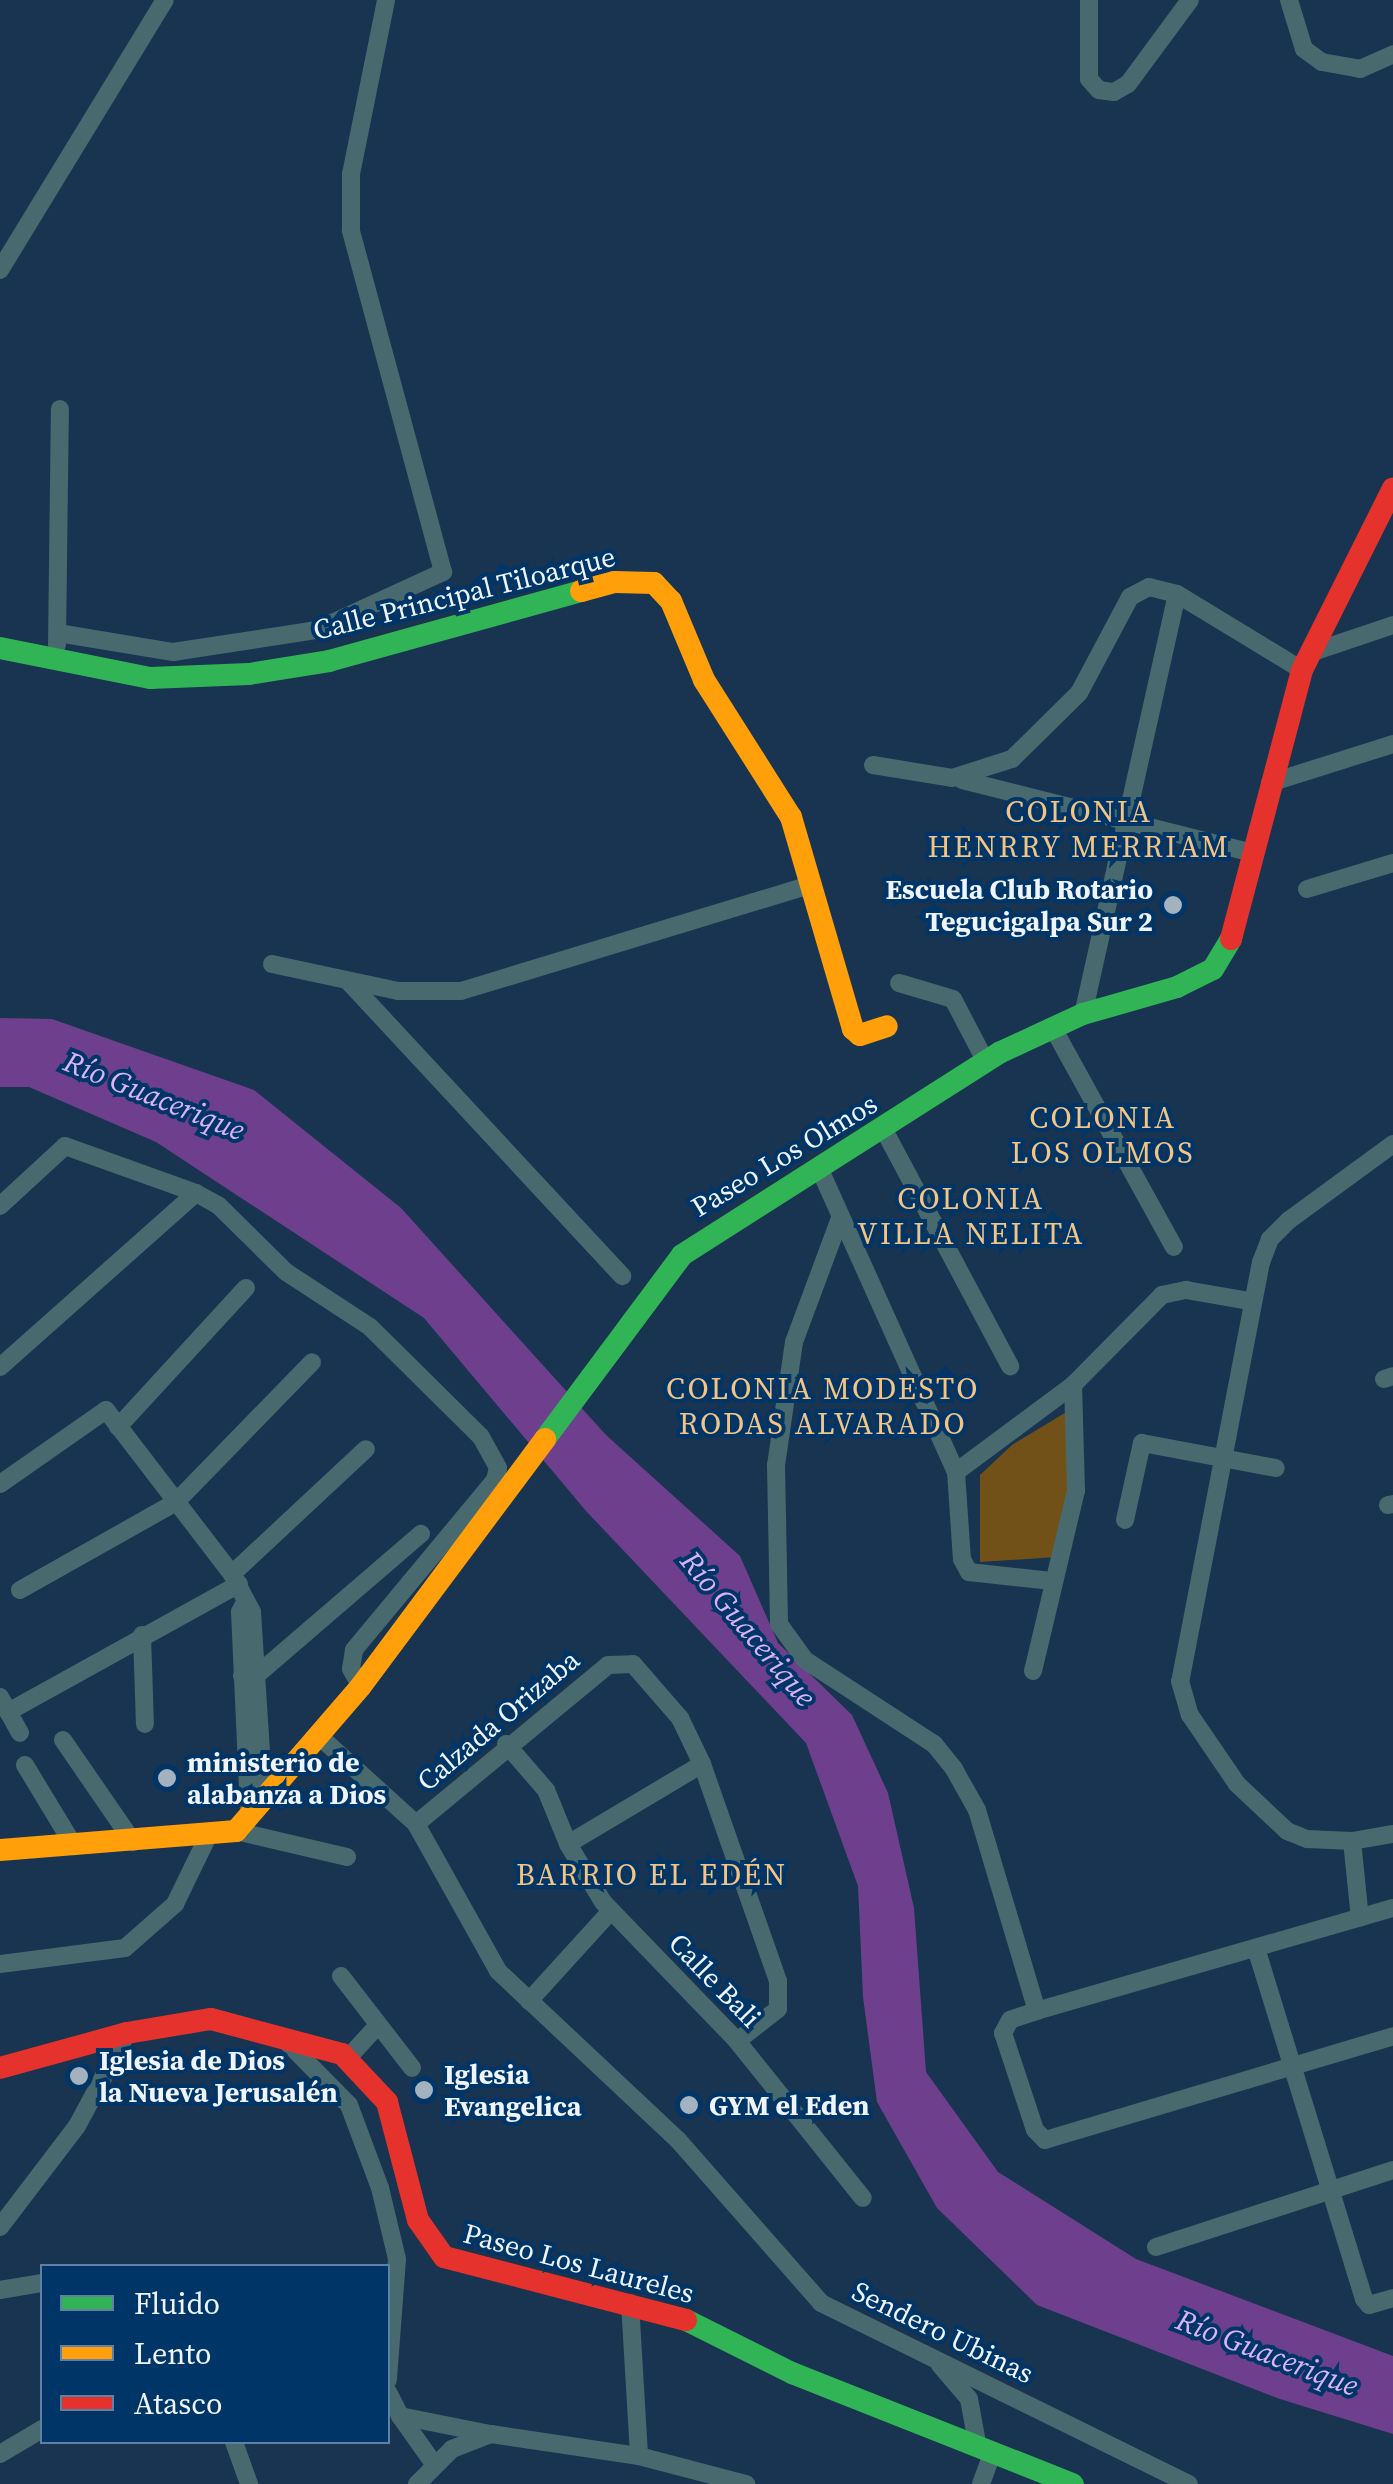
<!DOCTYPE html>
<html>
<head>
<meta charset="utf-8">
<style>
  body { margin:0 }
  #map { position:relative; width:1393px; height:2484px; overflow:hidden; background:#183450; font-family:"Source Serif 4",serif }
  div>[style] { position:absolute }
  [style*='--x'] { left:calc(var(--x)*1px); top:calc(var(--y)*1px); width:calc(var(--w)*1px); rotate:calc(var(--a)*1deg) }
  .green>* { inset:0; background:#725118 }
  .water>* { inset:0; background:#6e3f8d }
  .street>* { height:18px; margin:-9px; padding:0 9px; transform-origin:9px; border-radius:9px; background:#48696e }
  .fast>* { height:22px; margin:-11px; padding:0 11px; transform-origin:11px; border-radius:11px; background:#30b455 }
  .slow>* { height:22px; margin:-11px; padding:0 11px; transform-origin:11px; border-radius:11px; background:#ff9f0a }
  .jam>* { height:22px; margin:-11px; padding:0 11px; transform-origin:11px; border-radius:11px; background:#e5322d }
  .dots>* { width:28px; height:28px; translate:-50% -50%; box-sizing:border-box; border:5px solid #003568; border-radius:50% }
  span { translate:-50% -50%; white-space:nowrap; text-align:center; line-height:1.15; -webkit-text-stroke:8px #003568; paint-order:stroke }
  .street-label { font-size:28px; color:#eff4fb }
  .poi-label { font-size:28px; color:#eff4fb; font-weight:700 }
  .right { translate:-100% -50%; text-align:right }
  .left { translate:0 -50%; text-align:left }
  .neighbourhood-label { font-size:30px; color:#f5c382; letter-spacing:2.5px }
  .water-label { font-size:30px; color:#ddb2f5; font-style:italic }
  .legend { position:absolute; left:40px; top:2264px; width:350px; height:180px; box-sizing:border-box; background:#003568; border:2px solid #6081a3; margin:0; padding:12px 18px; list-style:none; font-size:30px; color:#eff4fb }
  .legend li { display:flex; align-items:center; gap:20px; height:50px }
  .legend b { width:50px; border:2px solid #6081a3 }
</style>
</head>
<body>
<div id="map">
  <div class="green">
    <div style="clip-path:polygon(1068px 1411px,1074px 1486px,1057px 1557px,980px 1562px,980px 1475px,1012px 1445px)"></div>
  </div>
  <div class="water">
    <div style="clip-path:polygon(0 1018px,52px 1019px,254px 1090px,401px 1208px,606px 1435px,740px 1556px,778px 1643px,852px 1715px,888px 1793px,914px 1908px,926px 2072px,998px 2172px,1136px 2259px,1393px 2356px,1393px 2434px,1280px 2399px,1037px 2305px,937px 2208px,877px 2102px,863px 1997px,858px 1886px,806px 1743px,586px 1511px,424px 1318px,156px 1142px,29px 1087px,0 1087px)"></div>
  </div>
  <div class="street">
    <div style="--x:1089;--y:0;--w:79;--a:90"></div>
    <div style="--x:1089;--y:79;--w:15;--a:48"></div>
    <div style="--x:1099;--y:90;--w:15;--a:8"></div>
    <div style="--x:1114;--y:92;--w:16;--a:-30"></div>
    <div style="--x:1128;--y:84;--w:104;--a:-53.6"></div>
    <div style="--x:1289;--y:0;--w:51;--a:73"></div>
    <div style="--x:1304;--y:49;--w:22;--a:36"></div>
    <div style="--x:1322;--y:62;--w:39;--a:10"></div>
    <div style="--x:1360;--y:69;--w:36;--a:-24"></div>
    <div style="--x:0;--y:270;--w:316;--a:-58.6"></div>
    <div style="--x:1177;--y:594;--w:146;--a:31.3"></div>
    <div style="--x:58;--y:633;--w:117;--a:9.4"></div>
    <div style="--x:173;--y:652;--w:146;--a:-8.7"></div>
    <div style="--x:317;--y:630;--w:139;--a:-24.7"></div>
    <div style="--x:443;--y:572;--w:354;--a:-105.1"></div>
    <div style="--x:351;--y:230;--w:56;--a:-90"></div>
    <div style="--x:351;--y:174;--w:177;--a:-78.6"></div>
    <div style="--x:57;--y:645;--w:236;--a:-89.3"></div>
    <div style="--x:1310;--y:653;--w:88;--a:-18.6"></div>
    <div style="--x:873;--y:765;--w:80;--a:9.3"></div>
    <div style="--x:952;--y:778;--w:63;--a:-17.6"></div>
    <div style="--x:1012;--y:759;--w:94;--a:-44.6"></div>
    <div style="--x:1079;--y:693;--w:109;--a:-62"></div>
    <div style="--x:1130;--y:597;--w:21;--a:-28"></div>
    <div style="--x:1149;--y:587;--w:29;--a:14"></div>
    <div style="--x:1177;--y:594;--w:430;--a:102.6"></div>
    <div style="--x:962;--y:780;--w:300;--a:14.1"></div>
    <div style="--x:1270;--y:783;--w:129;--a:-17.6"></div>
    <div style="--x:1307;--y:889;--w:90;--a:-16.8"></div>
    <div style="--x:272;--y:964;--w:129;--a:12.1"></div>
    <div style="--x:398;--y:991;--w:63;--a:0"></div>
    <div style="--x:461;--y:991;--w:365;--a:-16.9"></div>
    <div style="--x:348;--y:981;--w:403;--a:47.1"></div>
    <div style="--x:899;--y:983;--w:56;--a:16.5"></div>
    <div style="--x:953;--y:999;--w:71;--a:62.4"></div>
    <div style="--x:1053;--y:1028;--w:250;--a:61.1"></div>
    <div style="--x:884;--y:1130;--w:268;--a:61.9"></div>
    <div style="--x:1393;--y:1144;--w:129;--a:143.8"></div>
    <div style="--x:1289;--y:1220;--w:27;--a:135"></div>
    <div style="--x:1270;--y:1239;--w:25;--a:111"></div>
    <div style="--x:1261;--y:1262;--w:427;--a:100.9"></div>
    <div style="--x:1180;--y:1681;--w:35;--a:74"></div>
    <div style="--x:1190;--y:1715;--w:83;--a:55.7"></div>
    <div style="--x:1237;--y:1784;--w:69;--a:43.2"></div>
    <div style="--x:1287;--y:1831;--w:22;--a:22"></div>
    <div style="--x:1307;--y:1839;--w:45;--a:2.5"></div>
    <div style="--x:1352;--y:1841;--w:42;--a:-9.7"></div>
    <div style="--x:821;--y:1172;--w:329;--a:65.8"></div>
    <div style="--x:956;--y:1472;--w:87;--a:86.1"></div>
    <div style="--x:962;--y:1559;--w:15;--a:62"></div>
    <div style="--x:969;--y:1572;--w:83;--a:6.2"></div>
    <div style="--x:0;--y:1206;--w:88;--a:-42.7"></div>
    <div style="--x:65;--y:1146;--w:139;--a:19.7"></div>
    <div style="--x:196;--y:1193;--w:25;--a:29"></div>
    <div style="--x:218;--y:1205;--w:95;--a:44.6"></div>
    <div style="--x:286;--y:1272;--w:100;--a:33.2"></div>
    <div style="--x:370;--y:1327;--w:156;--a:44.7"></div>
    <div style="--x:481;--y:1437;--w:35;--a:61"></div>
    <div style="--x:498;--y:1468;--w:12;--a:104"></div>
    <div style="--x:495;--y:1480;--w:221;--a:129.7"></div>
    <div style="--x:354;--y:1650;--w:19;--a:99"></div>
    <div style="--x:351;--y:1669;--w:20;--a:60"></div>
    <div style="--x:839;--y:1221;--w:129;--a:110.4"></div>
    <div style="--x:794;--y:1342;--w:124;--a:98.3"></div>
    <div style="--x:776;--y:1465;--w:159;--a:88.9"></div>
    <div style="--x:779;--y:1624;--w:44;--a:54.2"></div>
    <div style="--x:805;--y:1660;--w:154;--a:33.1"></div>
    <div style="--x:934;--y:1744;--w:32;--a:51"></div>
    <div style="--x:954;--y:1769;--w:47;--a:60.7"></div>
    <div style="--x:977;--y:1810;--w:210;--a:73.4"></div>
    <div style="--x:0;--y:1367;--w:262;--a:-41.6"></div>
    <div style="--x:1384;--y:1379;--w:9;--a:-18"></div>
    <div style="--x:118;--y:1427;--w:189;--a:-47.4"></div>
    <div style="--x:956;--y:1472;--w:146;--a:-36.6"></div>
    <div style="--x:1073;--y:1385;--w:127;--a:-45.3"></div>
    <div style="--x:1162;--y:1295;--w:25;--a:-12"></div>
    <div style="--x:1186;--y:1290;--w:65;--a:9.8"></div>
    <div style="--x:0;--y:1484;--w:129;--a:-34.9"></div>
    <div style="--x:106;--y:1410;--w:207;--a:52.5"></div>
    <div style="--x:232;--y:1574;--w:43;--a:62.2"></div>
    <div style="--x:252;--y:1612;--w:184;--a:86.3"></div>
    <div style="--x:1388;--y:1505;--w:5;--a:-11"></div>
    <div style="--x:1125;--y:1520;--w:79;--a:-77.6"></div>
    <div style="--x:1142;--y:1443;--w:136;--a:10.6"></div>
    <div style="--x:232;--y:1574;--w:183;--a:-43"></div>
    <div style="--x:20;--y:1590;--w:179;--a:-29.4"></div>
    <div style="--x:176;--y:1502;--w:195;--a:-45.8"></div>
    <div style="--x:245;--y:1602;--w:11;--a:117"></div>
    <div style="--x:240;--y:1612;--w:200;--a:87.4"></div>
    <div style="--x:142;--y:1635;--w:89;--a:88.1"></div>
    <div style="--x:1033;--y:1671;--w:185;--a:-76.6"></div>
    <div style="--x:1076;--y:1491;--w:106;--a:-91.6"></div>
    <div style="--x:242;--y:1676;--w:16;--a:-7"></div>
    <div style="--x:258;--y:1674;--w:215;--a:-40.7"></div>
    <div style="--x:0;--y:1697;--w:41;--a:60.9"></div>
    <div style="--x:8;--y:1712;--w:264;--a:-29"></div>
    <div style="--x:318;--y:1735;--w:132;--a:42.2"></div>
    <div style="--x:416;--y:1824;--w:168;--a:60.8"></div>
    <div style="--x:498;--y:1971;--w:247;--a:43.2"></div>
    <div style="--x:678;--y:2140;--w:217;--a:48.7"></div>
    <div style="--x:821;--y:2303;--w:410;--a:26.2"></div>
    <div style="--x:63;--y:1740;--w:124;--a:55.5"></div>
    <div style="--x:506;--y:1744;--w:61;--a:49"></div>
    <div style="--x:546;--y:1790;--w:58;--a:67.8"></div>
    <div style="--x:568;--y:1844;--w:68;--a:58.9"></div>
    <div style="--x:603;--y:1902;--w:193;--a:46"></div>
    <div style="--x:737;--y:2041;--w:201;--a:51.3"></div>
    <div style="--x:25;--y:1765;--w:95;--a:58.8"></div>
    <div style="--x:416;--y:1824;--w:249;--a:-39.6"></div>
    <div style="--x:608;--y:1665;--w:25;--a:-2"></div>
    <div style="--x:633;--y:1664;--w:72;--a:49"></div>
    <div style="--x:680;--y:1718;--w:51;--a:64.4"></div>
    <div style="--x:702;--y:1764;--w:230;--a:70.7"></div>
    <div style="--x:778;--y:1981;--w:28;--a:90"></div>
    <div style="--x:778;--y:2009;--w:52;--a:142"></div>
    <div style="--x:236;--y:1831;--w:114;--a:13.2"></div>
    <div style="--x:1352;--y:1841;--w:77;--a:84.1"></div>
    <div style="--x:568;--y:1844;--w:156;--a:-30.8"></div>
    <div style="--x:1393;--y:1908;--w:371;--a:163.9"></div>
    <div style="--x:1037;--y:2011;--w:28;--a:162"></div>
    <div style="--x:1010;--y:2020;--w:15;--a:118"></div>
    <div style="--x:1003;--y:2033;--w:102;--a:71.7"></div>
    <div style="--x:1035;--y:2130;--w:14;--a:45"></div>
    <div style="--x:1045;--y:2140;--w:363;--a:-16.6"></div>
    <div style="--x:1256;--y:1948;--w:367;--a:72.9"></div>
    <div style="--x:1364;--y:2299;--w:8;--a:50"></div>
    <div style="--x:1369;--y:2305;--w:25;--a:-16"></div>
    <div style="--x:0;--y:1964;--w:126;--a:-7.3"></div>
    <div style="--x:125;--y:1948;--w:67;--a:-41.3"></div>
    <div style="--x:175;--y:1904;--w:73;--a:-64.1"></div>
    <div style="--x:341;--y:1976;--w:116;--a:52.3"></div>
    <div style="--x:529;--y:2001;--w:122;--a:-47.7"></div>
    <div style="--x:282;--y:2037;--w:95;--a:45.4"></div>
    <div style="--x:349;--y:2105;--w:89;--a:69.5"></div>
    <div style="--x:380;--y:2188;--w:73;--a:76.5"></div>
    <div style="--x:397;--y:2259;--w:121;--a:94.3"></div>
    <div style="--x:347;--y:2059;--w:46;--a:-47.6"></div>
    <div style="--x:0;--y:2227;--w:127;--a:-52.7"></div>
    <div style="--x:77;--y:2126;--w:106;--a:-61.7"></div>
    <div style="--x:1156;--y:2247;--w:249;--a:-18"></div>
    <div style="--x:0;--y:2290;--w:43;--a:-9.5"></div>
    <div style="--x:630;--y:2303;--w:153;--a:86.6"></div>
    <div style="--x:940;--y:2365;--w:45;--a:49.5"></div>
    <div style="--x:969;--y:2399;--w:50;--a:79.6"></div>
    <div style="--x:388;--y:2392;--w:27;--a:63"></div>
    <div style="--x:400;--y:2416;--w:92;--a:11.3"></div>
    <div style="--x:400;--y:2416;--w:59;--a:54.7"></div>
    <div style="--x:234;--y:2442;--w:45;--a:70.3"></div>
    <div style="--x:0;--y:2454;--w:49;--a:-30.8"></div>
    <div style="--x:417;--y:2484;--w:49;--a:-45"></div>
    <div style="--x:452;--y:2449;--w:42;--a:-21"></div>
    <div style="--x:491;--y:2434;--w:150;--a:8.5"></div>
    <div style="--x:639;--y:2456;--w:111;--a:14.7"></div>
    <div style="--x:981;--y:2484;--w:33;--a:-70"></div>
  </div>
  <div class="fast">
    <div style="--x:0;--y:648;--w:153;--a:11.3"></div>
    <div style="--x:150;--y:678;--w:99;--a:-2.3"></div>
    <div style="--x:249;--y:674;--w:81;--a:-9.2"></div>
    <div style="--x:329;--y:661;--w:262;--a:-15.5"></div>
    <div style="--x:545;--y:1439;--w:229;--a:-53.3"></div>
    <div style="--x:682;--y:1255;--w:378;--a:-32.5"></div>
    <div style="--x:1001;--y:1052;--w:90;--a:-24.9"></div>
    <div style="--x:1083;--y:1014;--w:98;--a:-16"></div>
    <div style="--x:1177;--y:987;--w:40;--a:-26.6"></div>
    <div style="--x:1213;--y:969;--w:35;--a:-59"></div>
    <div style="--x:686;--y:2320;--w:119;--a:26.6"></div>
    <div style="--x:792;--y:2373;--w:302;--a:21.6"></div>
  </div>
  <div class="slow">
    <div style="--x:581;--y:591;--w:34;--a:-15"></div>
    <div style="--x:614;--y:582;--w:40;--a:1.4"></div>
    <div style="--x:654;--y:583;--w:25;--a:47"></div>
    <div style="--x:671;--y:601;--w:86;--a:67.3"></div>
    <div style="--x:704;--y:680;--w:162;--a:57.6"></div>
    <div style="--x:791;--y:817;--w:221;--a:73.7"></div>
    <div style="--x:853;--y:1029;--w:9;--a:41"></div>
    <div style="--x:860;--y:1035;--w:28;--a:-18"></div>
    <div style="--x:0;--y:1850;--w:237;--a:-4.6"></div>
    <div style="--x:236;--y:1831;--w:191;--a:-49.2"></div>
    <div style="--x:361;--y:1686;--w:308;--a:-53.3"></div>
  </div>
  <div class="jam">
    <div style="--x:1231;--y:939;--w:278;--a:-75.2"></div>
    <div style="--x:1302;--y:670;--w:203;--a:-63.4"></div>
    <div style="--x:0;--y:2068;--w:132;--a:-15.4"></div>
    <div style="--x:127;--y:2033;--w:85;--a:-9.5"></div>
    <div style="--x:211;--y:2019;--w:136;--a:15"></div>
    <div style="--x:342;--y:2054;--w:66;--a:46.8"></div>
    <div style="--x:387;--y:2102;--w:122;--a:75.3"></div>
    <div style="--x:418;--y:2220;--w:45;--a:54.9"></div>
    <div style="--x:444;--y:2257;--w:250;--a:14.6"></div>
  </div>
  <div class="dots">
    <div style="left:1173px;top:905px;background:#a4b1bf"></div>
    <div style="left:167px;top:1778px;background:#a4b1bf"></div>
    <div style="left:79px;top:2076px;background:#a4b1bf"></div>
    <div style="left:424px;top:2090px;background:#a4b1bf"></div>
    <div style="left:689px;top:2105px;background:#a4b1bf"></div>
  </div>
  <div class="street-label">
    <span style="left:464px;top:593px;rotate:-14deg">Calle Principal Tiloarque</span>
    <span style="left:784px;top:1155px;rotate:-31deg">Paseo Los Olmos</span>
    <span style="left:498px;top:1720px;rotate:-40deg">Calzada Orizaba</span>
    <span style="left:715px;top:1980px;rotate:46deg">Calle Bali</span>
    <span style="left:579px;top:2263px;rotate:15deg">Paseo Los Laureles</span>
    <span style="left:943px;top:2332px;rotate:26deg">Sendero Ubinas</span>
  </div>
  <div class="poi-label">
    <span class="right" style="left:1153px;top:905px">Escuela Club Rotario<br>Tegucigalpa Sur 2</span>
    <span class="left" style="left:187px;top:1778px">ministerio de<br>alabanza a Dios</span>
    <span class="left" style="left:99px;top:2076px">Iglesia de Dios<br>la Nueva Jerusalén</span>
    <span class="left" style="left:444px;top:2090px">Iglesia<br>Evangelica</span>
    <span class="left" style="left:709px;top:2105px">GYM el Eden</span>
  </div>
  <div class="neighbourhood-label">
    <span style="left:1079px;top:829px">COLONIA<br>HENRRY MERRIAM</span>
    <span style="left:1103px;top:1135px">COLONIA<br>LOS OLMOS</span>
    <span style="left:971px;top:1216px">COLONIA<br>VILLA NELITA</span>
    <span style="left:823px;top:1406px">COLONIA MODESTO<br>RODAS ALVARADO</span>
    <span style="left:652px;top:1875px">BARRIO EL EDÉN</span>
  </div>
  <div class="water-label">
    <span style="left:154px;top:1096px;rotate:22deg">Río Guacerique</span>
    <span style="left:748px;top:1629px;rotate:50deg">Río Guacerique</span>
    <span style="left:1267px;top:2353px;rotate:21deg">Río Guacerique</span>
  </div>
  <ul class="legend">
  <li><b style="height:12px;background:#30b455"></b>Fluido</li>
  <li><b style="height:12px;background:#ff9f0a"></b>Lento</li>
  <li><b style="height:12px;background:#e5322d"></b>Atasco</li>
  </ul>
</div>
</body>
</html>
